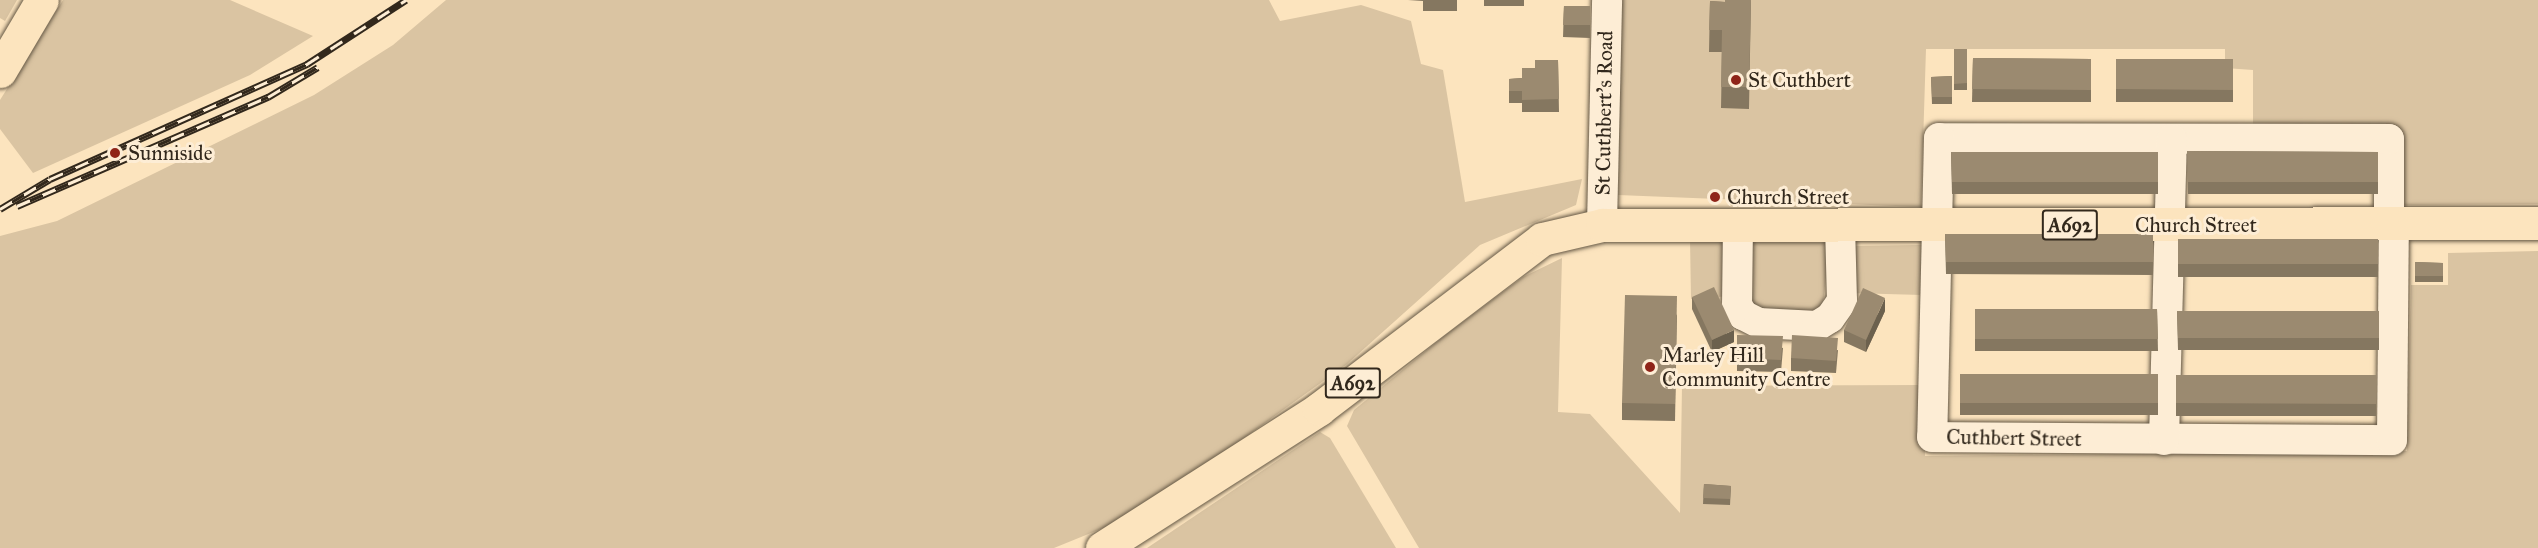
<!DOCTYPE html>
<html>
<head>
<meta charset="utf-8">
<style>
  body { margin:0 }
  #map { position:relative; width:2538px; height:548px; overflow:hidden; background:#fce4be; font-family:"IM FELL Great Primer",serif }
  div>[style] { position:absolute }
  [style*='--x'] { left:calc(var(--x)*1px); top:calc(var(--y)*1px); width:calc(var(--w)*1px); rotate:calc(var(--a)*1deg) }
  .green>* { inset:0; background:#dac4a2 }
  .roads { filter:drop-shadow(0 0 2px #645744) drop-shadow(0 0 2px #645744) }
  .minor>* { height:30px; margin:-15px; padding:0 15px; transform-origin:15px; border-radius:15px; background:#fdedd5 }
  .major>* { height:33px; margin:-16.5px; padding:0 16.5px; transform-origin:16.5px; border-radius:16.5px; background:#fce4be }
  .highway>* { height:33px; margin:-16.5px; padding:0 16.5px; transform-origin:16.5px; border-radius:16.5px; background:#fce4be }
  .rail>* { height:7px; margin-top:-3.5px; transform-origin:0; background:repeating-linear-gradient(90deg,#fdedd5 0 14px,#32281c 0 28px); box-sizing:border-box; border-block:2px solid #32281c }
  .wall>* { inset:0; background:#857760 }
  .shaded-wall>* { inset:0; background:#6c614e }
  .building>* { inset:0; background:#9b8a70 }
  .dots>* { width:16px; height:16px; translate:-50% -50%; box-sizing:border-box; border:3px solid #fdedd5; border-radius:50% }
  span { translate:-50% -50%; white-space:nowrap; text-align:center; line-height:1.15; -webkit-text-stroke:6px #fdedd5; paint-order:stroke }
  .shield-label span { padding:2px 4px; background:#fdedd5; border:2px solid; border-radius:4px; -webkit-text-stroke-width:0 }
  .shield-label { font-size:20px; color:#32281c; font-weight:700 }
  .poi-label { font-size:21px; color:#32281c }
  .left { translate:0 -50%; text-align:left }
  .street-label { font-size:21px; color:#32281c }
</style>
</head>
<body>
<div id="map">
  <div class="green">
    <div style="clip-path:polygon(0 0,17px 0,5px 21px,0 18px)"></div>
    <div style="clip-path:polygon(63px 0,230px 0,313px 36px,250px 75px,33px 173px,0 129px,0 100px)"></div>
    <div style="clip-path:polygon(446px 0,1269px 0,1280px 21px,1361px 5px,1411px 21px,1421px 64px,1443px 70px,1465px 202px,1582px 179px,1576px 205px,1480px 245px,1347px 364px,1212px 461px,1113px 524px,1054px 548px,0 548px,0 236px,57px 221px,314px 95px,393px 45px)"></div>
    <div style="clip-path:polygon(1622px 0,2538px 0,2538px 204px,2400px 205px,2253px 129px,2253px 70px,2225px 68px,2225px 49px,1926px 49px,1921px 207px,1618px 195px)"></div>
    <div style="clip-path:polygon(1730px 238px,1731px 296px,1691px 299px,1690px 239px)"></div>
    <div style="clip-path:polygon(1749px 242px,1830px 243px,1822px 312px,1772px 316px,1747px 302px)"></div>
    <div style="clip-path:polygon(1923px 245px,1922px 295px,1850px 293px,1851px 246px)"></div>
    <div style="clip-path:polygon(2538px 251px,2538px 548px,1419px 548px,1347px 426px,1354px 410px,1444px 336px,1523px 277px,1562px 258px,1558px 412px,1590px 414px,1680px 513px,1682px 386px,1923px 385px,1925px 456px,2407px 451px,2411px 285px,2448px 285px,2448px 253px)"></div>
    <div style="clip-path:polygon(1320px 432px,1330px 438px,1396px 548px,1147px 548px)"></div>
  </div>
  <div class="roads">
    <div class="minor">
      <div style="--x:1602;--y:225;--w:225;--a:-88.7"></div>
      <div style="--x:1738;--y:225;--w:80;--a:90.7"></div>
      <div style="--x:1737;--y:305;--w:12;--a:59"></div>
      <div style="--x:1743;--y:315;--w:18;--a:27"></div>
      <div style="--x:1759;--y:323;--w:58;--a:3"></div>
      <div style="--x:1817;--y:326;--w:15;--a:-32"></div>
      <div style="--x:1830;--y:318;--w:21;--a:-55"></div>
      <div style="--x:1842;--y:301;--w:77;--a:-91.5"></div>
      <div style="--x:2389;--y:225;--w:86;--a:-90"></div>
      <div style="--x:2389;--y:139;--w:450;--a:-179.9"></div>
      <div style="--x:1939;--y:138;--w:299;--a:91.3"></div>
      <div style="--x:1932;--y:437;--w:460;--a:0.4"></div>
      <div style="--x:2392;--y:440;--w:215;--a:-89.5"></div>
      <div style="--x:2164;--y:440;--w:301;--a:-88.5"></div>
    </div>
    <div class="major">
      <div style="--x:0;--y:71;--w:82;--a:-59.4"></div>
    </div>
    <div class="highway">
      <div style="--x:1102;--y:548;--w:258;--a:-32.6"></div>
      <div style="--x:1319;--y:409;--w:280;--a:-37.3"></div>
      <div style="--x:1542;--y:239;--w:62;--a:-13.1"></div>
      <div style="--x:1602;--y:225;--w:936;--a:-0.12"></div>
    </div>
  </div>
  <div class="rail">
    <div style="--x:17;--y:206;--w:274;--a:-23.5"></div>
    <div style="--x:268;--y:97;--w:58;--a:-31"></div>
    <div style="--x:0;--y:209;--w:58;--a:-31"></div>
    <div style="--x:50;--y:179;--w:282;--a:-24.1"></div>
    <div style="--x:307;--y:64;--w:118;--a:-32.9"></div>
  </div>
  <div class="wall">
    <div style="clip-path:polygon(1408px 0,1457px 0,1457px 11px,1423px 11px,1423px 1px)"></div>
    <div style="clip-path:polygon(1484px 0,1524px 0,1524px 6px,1484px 6px)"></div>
    <div style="clip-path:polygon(1751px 0,1749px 109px,1721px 108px,1722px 52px,1709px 52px,1710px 1px,1725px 2px)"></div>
    <div style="clip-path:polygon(1564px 6px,1590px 6px,1590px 38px,1563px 37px)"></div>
    <div style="clip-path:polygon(1954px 49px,1967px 49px,1967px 90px,1954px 90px)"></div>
    <div style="clip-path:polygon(1973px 58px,2091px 59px,2091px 102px,1972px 102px)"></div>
    <div style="clip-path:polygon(2116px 59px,2233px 59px,2233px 102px,2116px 102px)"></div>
    <div style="clip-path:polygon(1558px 60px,1559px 112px,1522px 112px,1522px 103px,1509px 103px,1509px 79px,1522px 78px,1535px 68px)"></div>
    <div style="clip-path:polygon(1952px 76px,1952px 104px,1932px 104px,1931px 77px)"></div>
    <div style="clip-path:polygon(2187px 151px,2378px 152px,2378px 194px,2188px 194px)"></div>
    <div style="clip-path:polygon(1951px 152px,2158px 152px,2158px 194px,1952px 194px)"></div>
    <div style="clip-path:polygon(1945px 234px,2153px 234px,2153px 275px,1946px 274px)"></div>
    <div style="clip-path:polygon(2178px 239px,2378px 239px,2378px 277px,2178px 277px)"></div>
    <div style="clip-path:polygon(2415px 262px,2443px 263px,2443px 282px,2415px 282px)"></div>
    <div style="clip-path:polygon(1692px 297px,1734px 342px,1712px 352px,1692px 309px)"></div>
    <div style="clip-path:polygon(1975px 309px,2157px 309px,2158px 351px,1975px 351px)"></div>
    <div style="clip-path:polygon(1885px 311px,1866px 352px,1844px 342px,1844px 330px)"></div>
    <div style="clip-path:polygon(2177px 311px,2379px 311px,2379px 350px,2178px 350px)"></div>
    <div style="clip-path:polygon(1677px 314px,1675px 421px,1622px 420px,1622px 403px)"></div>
    <div style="clip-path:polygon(1737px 335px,1783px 348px,1781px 372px,1737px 371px)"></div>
    <div style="clip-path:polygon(1838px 350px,1836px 373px,1791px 371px,1791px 358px)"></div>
    <div style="clip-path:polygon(1960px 374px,2158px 374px,2158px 415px,1960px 415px)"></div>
    <div style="clip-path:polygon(2176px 375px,2376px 375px,2376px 416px,2176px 416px)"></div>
    <div style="clip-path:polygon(1704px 484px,1731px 486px,1730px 505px,1703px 504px)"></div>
  </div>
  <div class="shaded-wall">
    <div style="clip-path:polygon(1885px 298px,1885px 311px,1866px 352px,1866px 340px)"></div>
    <div style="clip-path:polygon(1734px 330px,1734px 342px,1712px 352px,1712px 340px)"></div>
  </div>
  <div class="building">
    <div style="clip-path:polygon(1725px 0,1751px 0,1749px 87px,1721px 87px,1722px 30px,1709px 30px,1710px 1px,1725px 2px)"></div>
    <div style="clip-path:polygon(1564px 6px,1590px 6px,1590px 25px,1563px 25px)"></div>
    <div style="clip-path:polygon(1954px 49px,1967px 49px,1967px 83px,1954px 84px)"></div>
    <div style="clip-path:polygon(1973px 58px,2091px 59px,2091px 90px,1972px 89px)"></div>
    <div style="clip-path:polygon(2116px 59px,2233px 59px,2233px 90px,2116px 89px)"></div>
    <div style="clip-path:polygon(1535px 60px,1558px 60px,1559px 99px,1522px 100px,1522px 91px,1509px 91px,1509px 79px,1522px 78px,1522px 68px,1535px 68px)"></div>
    <div style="clip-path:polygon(1952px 76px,1952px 97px,1932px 97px,1931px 77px)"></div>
    <div style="clip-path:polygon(2187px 151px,2378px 152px,2378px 182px,2188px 182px)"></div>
    <div style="clip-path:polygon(1951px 152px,2158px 152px,2158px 182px,1952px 182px)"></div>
    <div style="clip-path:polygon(1945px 234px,2153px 234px,2153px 262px,1946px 262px)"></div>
    <div style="clip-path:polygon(2178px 239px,2378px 239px,2378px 264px,2178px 264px)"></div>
    <div style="clip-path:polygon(2415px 262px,2443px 263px,2443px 276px,2415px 276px)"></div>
    <div style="clip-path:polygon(1714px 287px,1734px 330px,1712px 340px,1692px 297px)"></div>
    <div style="clip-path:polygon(1863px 288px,1885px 298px,1866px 340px,1844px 330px)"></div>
    <div style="clip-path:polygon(1625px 295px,1677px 296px,1675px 404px,1622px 403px)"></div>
    <div style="clip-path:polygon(1975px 309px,2157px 309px,2158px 339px,1975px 339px)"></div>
    <div style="clip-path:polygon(2177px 311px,2379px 311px,2379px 338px,2178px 338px)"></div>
    <div style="clip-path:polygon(1737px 335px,1783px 336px,1781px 360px,1737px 358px)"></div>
    <div style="clip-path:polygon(1792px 335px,1838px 338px,1836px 361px,1791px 358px)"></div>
    <div style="clip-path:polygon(1960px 374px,2158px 374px,2158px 403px,1960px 403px)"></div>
    <div style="clip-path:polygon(2176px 375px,2376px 375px,2376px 404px,2176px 403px)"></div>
    <div style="clip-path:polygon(1704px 484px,1731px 486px,1730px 499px,1703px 498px)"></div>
  </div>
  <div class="dots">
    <div style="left:1736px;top:80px;background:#8f2418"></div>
    <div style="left:115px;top:153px;background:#8f2418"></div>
    <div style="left:1715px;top:197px;background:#8f2418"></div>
    <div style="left:1650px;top:367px;background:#8f2418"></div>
  </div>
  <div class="shield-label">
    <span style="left:2070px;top:225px">A692</span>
    <span style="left:1353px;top:383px">A692</span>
  </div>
  <div class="poi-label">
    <span class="left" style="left:1748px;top:80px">St Cuthbert</span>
    <span class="left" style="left:128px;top:153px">Sunniside</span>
    <span class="left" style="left:1727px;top:197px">Church Street</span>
    <span class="left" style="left:1662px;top:367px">Marley Hill<br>Community Centre</span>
  </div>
  <div class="street-label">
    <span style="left:1604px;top:113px;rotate:-89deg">St Cuthbert's Road</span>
    <span style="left:2196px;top:225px">Church Street</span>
    <span style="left:2014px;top:438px;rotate:1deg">Cuthbert Street</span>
  </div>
</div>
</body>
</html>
